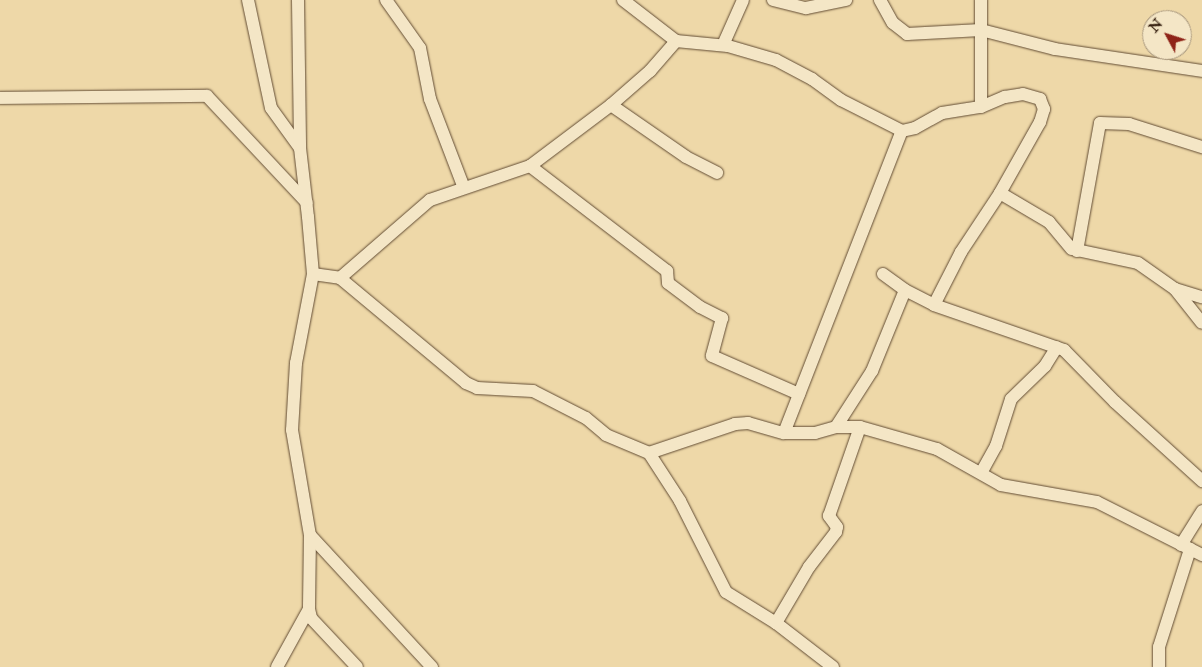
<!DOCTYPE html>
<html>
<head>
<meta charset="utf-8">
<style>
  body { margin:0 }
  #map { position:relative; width:1202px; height:667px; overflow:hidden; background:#eed8a8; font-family:"IM FELL Double Pica",serif }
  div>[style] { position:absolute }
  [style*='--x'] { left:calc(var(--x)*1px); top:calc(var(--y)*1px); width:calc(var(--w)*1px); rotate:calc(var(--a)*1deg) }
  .roads { filter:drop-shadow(0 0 1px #624c34) drop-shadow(0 0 1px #624c34) }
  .minor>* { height:12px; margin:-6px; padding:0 6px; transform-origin:6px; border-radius:6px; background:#f4e6c6 }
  span { translate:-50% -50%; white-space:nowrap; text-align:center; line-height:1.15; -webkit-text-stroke:4.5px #f4e6c6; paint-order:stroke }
  .north { position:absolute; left:1142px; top:10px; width:50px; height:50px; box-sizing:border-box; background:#f4e6c6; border:1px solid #a7967c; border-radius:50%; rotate:310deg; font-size:14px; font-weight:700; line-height:20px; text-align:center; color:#331d0d }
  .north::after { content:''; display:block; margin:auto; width:18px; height:22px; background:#8f2418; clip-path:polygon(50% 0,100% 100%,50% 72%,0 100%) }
</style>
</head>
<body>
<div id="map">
  <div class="roads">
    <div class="minor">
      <div style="--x:248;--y:0;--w:110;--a:78"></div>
      <div style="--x:271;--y:108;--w:49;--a:54.1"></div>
      <div style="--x:300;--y:148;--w:69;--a:83.4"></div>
      <div style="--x:308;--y:217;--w:57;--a:85"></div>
      <div style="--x:313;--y:274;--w:91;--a:100.8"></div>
      <div style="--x:296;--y:363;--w:67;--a:93.4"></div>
      <div style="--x:292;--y:430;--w:107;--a:80.3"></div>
      <div style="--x:310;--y:535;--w:180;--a:47.3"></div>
      <div style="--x:298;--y:0;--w:148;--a:89.2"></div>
      <div style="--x:386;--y:0;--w:59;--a:54.7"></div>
      <div style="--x:420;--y:48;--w:52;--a:78.9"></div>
      <div style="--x:430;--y:99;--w:95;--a:69.1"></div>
      <div style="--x:623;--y:0;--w:67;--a:37.7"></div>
      <div style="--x:773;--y:0;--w:34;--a:14"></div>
      <div style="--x:806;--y:8;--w:41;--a:-11.3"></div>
      <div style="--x:880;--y:0;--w:26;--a:61"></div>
      <div style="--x:893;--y:23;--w:18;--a:38"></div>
      <div style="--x:907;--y:34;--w:74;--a:-3.1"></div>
      <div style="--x:981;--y:30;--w:76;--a:14.4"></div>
      <div style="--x:1055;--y:49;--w:149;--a:8.5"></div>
      <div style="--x:723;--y:45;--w:49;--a:-66"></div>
      <div style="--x:0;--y:98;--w:207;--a:-0.6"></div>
      <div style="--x:207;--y:96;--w:146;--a:46.9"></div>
      <div style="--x:611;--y:105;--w:91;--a:34.7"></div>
      <div style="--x:686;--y:157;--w:35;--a:27"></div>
      <div style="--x:981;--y:107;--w:107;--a:-90"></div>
      <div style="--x:530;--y:166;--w:173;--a:37.5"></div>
      <div style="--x:667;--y:271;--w:12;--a:85"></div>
      <div style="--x:668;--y:283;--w:40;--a:37"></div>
      <div style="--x:700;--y:307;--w:25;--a:27"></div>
      <div style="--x:722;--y:318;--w:39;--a:105"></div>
      <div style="--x:712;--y:356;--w:95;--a:23.6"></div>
      <div style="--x:1000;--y:193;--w:57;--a:30.6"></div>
      <div style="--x:1049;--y:222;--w:35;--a:50"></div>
      <div style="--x:1072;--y:249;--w:67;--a:12"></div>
      <div style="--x:1138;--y:263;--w:45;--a:35.1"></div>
      <div style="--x:1175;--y:289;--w:43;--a:51.5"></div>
      <div style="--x:1077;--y:251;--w:130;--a:-79.8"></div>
      <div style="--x:1100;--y:123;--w:29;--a:2"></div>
      <div style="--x:1129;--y:124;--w:77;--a:17.5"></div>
      <div style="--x:313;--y:274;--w:27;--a:8"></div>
      <div style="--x:340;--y:278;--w:119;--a:-40.9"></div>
      <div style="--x:430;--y:200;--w:106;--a:-18.8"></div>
      <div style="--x:530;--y:166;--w:101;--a:-37"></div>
      <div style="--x:611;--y:105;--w:52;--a:-41.1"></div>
      <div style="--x:650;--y:71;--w:40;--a:-49"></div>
      <div style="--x:676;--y:41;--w:52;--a:5.5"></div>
      <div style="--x:728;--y:46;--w:50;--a:16.3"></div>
      <div style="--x:776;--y:60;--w:41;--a:27.8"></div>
      <div style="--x:812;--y:79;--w:36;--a:36"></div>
      <div style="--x:841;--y:100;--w:68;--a:26.9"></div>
      <div style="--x:902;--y:131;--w:13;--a:-13"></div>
      <div style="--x:915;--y:128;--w:31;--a:-29"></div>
      <div style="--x:942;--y:113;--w:39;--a:-9"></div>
      <div style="--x:981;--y:107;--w:26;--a:-23"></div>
      <div style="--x:1005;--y:97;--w:18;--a:-9"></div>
      <div style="--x:1023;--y:94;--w:18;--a:16"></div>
      <div style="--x:1040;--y:99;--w:11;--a:68"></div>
      <div style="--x:1044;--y:109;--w:14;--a:107"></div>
      <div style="--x:1040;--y:122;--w:81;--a:119.4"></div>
      <div style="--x:1000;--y:193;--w:71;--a:123.5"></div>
      <div style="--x:961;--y:252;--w:59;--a:117"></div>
      <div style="--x:883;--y:274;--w:27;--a:36"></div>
      <div style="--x:905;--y:290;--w:33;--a:27"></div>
      <div style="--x:934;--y:305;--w:138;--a:19.1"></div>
      <div style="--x:1064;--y:350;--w:73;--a:45.6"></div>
      <div style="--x:1115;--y:402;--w:118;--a:42.2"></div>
      <div style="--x:340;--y:278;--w:164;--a:39.8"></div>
      <div style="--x:466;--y:383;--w:12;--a:24"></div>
      <div style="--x:477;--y:388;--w:56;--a:3.1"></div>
      <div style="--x:533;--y:391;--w:59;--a:27"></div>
      <div style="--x:586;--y:418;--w:26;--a:40"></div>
      <div style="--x:606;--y:435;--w:47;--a:22.7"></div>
      <div style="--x:649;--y:453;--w:91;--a:-18.6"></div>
      <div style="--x:735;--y:424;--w:13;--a:-4"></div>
      <div style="--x:748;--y:423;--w:37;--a:16"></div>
      <div style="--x:784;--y:433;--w:31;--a:0"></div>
      <div style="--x:815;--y:433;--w:22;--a:-16"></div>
      <div style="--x:836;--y:427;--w:24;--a:0"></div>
      <div style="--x:860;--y:427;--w:80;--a:15.9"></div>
      <div style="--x:937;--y:449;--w:73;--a:29.4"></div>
      <div style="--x:1001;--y:485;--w:97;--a:10"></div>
      <div style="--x:1097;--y:502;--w:118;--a:26.8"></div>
      <div style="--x:1175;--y:289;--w:28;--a:17"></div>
      <div style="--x:836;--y:427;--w:67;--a:-57.3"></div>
      <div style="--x:872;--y:371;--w:87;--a:-67.8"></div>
      <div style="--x:784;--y:433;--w:324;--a:-68.7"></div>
      <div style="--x:649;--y:453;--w:57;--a:57.1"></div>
      <div style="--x:680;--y:501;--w:102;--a:63.2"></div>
      <div style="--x:726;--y:592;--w:59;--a:31.8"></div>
      <div style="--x:776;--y:623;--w:72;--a:37.7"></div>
      <div style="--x:981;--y:473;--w:31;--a:-61"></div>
      <div style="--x:996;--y:446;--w:49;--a:-72.3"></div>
      <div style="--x:1011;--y:399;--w:47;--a:-44.1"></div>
      <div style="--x:1045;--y:366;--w:22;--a:-58"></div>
      <div style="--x:310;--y:535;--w:74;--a:90.8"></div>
      <div style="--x:309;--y:609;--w:9;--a:77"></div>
      <div style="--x:311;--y:618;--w:67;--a:46.8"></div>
      <div style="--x:1181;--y:545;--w:40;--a:-58"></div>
      <div style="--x:776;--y:623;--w:65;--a:-59.5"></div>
      <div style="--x:809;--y:567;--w:44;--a:-52.4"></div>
      <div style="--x:836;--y:532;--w:5;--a:-79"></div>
      <div style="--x:837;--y:527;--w:14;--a:-126"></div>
      <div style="--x:829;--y:516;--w:94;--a:-70.8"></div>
      <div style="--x:277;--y:667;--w:66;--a:-61.1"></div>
      <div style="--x:1159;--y:667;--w:20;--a:-90"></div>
      <div style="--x:1159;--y:647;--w:103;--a:-72.4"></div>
    </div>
  </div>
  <div class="north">N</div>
</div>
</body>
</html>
